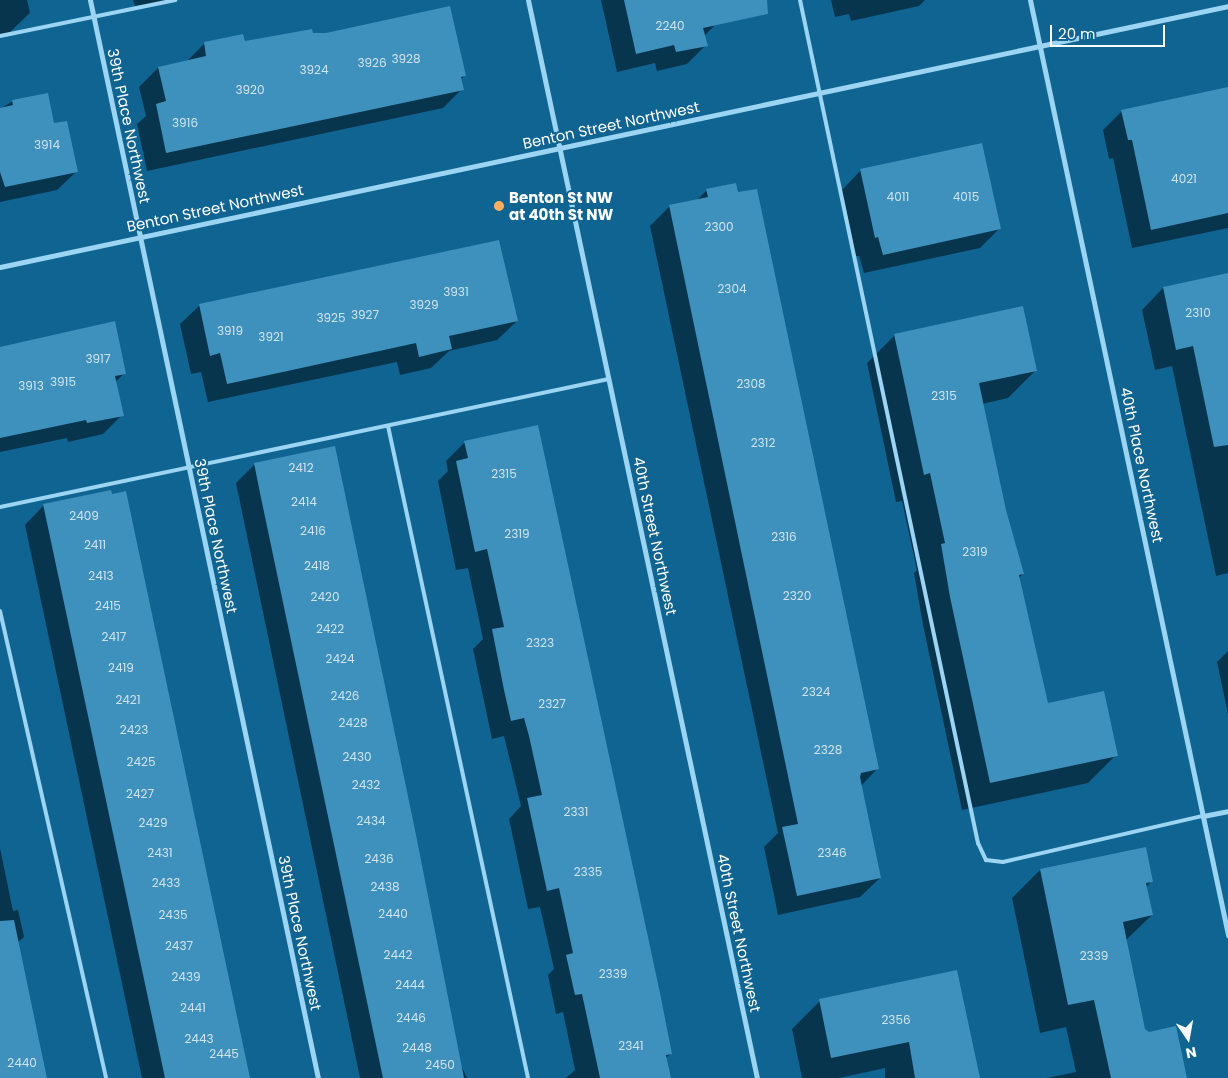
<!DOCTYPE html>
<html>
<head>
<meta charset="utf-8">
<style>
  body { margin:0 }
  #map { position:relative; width:1228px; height:1078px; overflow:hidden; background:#106492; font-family:Poppins,sans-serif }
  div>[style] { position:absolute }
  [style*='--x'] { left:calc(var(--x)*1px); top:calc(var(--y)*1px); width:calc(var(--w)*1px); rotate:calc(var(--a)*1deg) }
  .shadow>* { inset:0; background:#0007 }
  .building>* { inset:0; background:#3e90bd }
  .service>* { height:4px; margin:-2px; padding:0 2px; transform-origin:2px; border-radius:2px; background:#9cd5f3 }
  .minor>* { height:5px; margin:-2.5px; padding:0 2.5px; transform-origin:2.5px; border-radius:2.5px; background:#9cd5f3 }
  .dots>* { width:14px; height:14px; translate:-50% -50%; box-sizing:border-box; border:2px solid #106492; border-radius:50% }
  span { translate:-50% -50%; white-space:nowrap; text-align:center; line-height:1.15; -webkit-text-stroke:4px #106492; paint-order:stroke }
  .number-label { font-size:12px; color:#cfe3ee }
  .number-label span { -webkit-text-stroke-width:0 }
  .street-label { font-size:15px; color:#fff }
  .poi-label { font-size:15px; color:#fff; font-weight:700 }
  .left { translate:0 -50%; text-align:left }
  .north { position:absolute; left:1163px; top:1013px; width:50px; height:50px; -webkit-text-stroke:4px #106492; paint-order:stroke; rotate:168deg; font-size:14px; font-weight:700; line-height:20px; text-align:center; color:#fff }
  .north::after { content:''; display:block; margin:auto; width:18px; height:22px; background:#fff; clip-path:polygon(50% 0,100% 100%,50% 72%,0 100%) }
  .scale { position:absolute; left:1050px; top:25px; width:115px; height:22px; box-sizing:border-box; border:2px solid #fff; border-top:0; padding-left:6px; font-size:15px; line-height:18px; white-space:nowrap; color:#fff; -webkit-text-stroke:4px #106492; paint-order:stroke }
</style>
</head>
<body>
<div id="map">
  <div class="shadow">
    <div style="clip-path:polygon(0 0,27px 0,30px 13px,10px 32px,0 34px)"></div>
    <div style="clip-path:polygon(133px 0,171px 0,135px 6px)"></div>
    <div style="clip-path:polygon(601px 0,711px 0,716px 24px,704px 36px,706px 45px,687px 64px,657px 71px,655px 63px,617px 72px)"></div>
    <div style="clip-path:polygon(831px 0,925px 0,919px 6px,851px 21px,849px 14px,835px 17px)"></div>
    <div style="clip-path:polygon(312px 34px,465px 76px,460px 80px,462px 89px,443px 108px,147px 171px,137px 124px,146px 116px,139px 87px,158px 68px,187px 61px,205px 43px,244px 43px)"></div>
    <div style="clip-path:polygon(1228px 88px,1228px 228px,1132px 248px,1113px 158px,1109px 159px,1103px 130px,1122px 111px)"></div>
    <div style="clip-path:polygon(13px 101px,53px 125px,77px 171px,57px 190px,0 202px,0 109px)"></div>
    <div style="clip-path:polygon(861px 170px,999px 229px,980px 248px,864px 273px,859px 256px,856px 256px,842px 190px)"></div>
    <div style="clip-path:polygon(707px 190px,737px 193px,877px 769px,861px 786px,880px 878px,860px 897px,778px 915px,764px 847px,778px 833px,650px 226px,669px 207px,696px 201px)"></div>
    <div style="clip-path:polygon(1228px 275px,1228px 573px,1216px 576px,1172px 366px,1155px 370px,1142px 310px,1163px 288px)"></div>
    <div style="clip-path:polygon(200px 305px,517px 321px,497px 340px,449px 351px,431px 368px,400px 375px,397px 362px,208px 402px,201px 372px,191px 374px,180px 324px)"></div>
    <div style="clip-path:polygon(895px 335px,1036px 370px,1008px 398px,982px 404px,1005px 510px,1023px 574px,1019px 578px,1047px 704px,1116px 755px,1088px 783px,962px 810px,923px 625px,914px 573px,917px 570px,902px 501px,896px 502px,867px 363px)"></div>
    <div style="clip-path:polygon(0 348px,125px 373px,115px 382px,122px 415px,103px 434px,68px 442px,67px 438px,0 452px)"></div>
    <div style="clip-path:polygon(465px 442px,670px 1054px,665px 1059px,669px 1078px,566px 1078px,575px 1070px,563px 1012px,556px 1014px,548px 975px,554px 969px,540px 907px,528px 909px,509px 819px,521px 806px,504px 736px,492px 739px,473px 649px,483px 639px,468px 568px,456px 570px,438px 481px,448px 471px,446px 461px)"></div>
    <div style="clip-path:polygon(255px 464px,459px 1061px,467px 1078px,360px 1078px,236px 483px)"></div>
    <div style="clip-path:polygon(44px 505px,249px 1078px,142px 1078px,25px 525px)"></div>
    <div style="clip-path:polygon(1228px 651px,1228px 714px,1217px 662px)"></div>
    <div style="clip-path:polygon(0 848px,13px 911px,18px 910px,24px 937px,17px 943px,46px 1078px,0 1078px)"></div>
    <div style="clip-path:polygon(1040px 870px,1152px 881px,1146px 887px,1152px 915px,1125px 941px,1144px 1030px,1186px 1078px,1047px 1078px,1076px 1072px,1066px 1027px,1040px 1033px,1012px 898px)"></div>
    <div style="clip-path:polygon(956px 972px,979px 1078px,885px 1078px,885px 1068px,839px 1078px,802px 1078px,792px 1029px,820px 1001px)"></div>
  </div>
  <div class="building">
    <div style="clip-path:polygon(624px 0,767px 0,768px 14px,703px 28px,708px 46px,676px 52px,674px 45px,636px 54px)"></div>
    <div style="clip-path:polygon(450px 6px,466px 76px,461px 77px,464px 90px,166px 153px,156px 104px,166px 101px,158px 67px,206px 56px,204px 42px,243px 34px,245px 41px,312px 29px,313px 33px,326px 33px)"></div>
    <div style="clip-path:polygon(1228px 87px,1228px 213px,1151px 230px,1132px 140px,1128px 140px,1121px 110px)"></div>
    <div style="clip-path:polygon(48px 93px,54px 123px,67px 121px,78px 172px,5px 187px,0 172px,0 108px,13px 105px,12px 100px)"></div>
    <div style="clip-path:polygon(982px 143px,1001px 229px,883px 255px,878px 237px,875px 238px,860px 169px)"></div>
    <div style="clip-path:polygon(736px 183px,738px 192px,757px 189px,879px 769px,861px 773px,860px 777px,881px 878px,797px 896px,782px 827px,798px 824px,669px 205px,708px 197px,706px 189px)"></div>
    <div style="clip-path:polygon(499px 240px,518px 321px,449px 336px,452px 349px,419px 357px,416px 343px,227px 384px,220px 353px,210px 356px,199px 304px)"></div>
    <div style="clip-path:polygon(1228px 273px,1228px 445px,1214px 447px,1193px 346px,1176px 350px,1163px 287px)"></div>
    <div style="clip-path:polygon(1023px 306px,1037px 371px,979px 383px,1006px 510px,1024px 574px,1019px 575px,1048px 703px,1104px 691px,1118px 756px,990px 783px,950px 597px,941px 544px,945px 543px,930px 473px,924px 475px,894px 334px)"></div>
    <div style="clip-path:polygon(115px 321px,126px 374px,115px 376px,124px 416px,87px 423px,86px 420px,0 438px,0 347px)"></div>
    <div style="clip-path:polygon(538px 425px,660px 993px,672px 1054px,666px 1055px,671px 1078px,600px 1078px,582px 994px,575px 995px,566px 955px,573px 953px,559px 888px,547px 891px,527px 798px,542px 795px,529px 736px,524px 718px,511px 721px,504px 690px,492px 629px,504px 627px,487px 549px,475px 552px,456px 461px,468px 458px,464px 441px)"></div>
    <div style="clip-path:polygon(335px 446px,415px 830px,464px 1078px,383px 1078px,260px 493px,254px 463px)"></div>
    <div style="clip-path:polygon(111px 490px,112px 494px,126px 491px,250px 1078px,165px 1078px,43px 504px)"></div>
    <div style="clip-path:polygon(1146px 847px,1153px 882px,1146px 883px,1153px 915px,1123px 922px,1145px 1029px,1149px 1032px,1176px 1026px,1187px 1078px,1111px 1078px,1094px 1000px,1068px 1005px,1040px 869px)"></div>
    <div style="clip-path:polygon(14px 920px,40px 1045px,47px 1078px,0 1078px,0 921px)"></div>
    <div style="clip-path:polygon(957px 970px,980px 1078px,915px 1078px,909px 1042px,831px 1058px,819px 999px)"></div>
  </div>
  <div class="service">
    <div style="--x:800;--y:0;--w:862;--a:78.08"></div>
    <div style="--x:978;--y:843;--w:19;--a:65"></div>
    <div style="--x:986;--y:860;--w:17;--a:7"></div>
    <div style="--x:1003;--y:862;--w:205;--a:-13"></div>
    <div style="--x:0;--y:36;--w:179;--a:-11.6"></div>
    <div style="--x:388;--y:426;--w:667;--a:77.88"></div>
    <div style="--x:0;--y:507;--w:622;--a:-11.87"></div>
    <div style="--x:0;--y:611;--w:479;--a:77.2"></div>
  </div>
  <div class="minor">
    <div style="--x:90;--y:0;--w:1102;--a:78.06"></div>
    <div style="--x:528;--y:0;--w:1102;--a:78.01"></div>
    <div style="--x:1030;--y:0;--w:956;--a:78.04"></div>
    <div style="--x:0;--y:267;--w:1255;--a:-12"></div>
    <div style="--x:1203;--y:816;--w:25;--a:-11"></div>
  </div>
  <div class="dots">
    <div style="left:499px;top:206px;background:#ffaf5e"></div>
  </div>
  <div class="number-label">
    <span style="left:670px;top:26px">2240</span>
    <span style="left:406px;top:59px">3928</span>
    <span style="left:372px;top:63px">3926</span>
    <span style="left:314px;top:70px">3924</span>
    <span style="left:250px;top:90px">3920</span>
    <span style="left:185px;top:123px">3916</span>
    <span style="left:47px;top:145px">3914</span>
    <span style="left:1184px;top:179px">4021</span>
    <span style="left:898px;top:197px">4011</span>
    <span style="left:966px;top:197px">4015</span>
    <span style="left:719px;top:227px">2300</span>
    <span style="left:732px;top:289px">2304</span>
    <span style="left:456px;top:292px">3931</span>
    <span style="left:424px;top:305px">3929</span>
    <span style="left:1198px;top:313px">2310</span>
    <span style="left:365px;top:315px">3927</span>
    <span style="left:331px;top:318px">3925</span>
    <span style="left:230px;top:331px">3919</span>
    <span style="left:271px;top:337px">3921</span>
    <span style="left:98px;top:359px">3917</span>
    <span style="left:63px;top:382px">3915</span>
    <span style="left:751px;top:384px">2308</span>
    <span style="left:31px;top:386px">3913</span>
    <span style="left:944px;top:396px">2315</span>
    <span style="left:763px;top:443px">2312</span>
    <span style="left:301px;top:468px">2412</span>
    <span style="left:504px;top:474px">2315</span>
    <span style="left:304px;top:502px">2414</span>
    <span style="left:84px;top:516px">2409</span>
    <span style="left:313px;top:531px">2416</span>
    <span style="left:517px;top:534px">2319</span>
    <span style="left:784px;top:537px">2316</span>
    <span style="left:95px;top:545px">2411</span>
    <span style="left:975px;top:552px">2319</span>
    <span style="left:317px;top:566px">2418</span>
    <span style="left:101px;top:576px">2413</span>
    <span style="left:797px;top:596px">2320</span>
    <span style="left:325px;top:597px">2420</span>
    <span style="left:108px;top:606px">2415</span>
    <span style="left:330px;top:629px">2422</span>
    <span style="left:114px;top:637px">2417</span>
    <span style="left:540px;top:643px">2323</span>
    <span style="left:340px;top:659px">2424</span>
    <span style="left:121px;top:668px">2419</span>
    <span style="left:816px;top:692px">2324</span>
    <span style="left:345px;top:696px">2426</span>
    <span style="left:128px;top:700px">2421</span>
    <span style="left:552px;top:704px">2327</span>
    <span style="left:353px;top:723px">2428</span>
    <span style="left:134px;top:730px">2423</span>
    <span style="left:828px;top:750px">2328</span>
    <span style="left:357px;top:757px">2430</span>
    <span style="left:141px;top:762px">2425</span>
    <span style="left:366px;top:785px">2432</span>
    <span style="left:140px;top:794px">2427</span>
    <span style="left:576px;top:812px">2331</span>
    <span style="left:371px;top:821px">2434</span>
    <span style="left:153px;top:823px">2429</span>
    <span style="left:160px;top:853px">2431</span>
    <span style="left:832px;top:853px">2346</span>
    <span style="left:379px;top:859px">2436</span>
    <span style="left:588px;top:872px">2335</span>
    <span style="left:166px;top:883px">2433</span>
    <span style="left:385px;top:887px">2438</span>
    <span style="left:393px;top:914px">2440</span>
    <span style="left:173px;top:915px">2435</span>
    <span style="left:179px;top:946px">2437</span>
    <span style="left:398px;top:955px">2442</span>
    <span style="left:1094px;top:956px">2339</span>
    <span style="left:613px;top:974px">2339</span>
    <span style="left:186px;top:977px">2439</span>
    <span style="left:410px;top:985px">2444</span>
    <span style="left:193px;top:1008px">2441</span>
    <span style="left:411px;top:1018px">2446</span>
    <span style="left:896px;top:1020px">2356</span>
    <span style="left:199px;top:1039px">2443</span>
    <span style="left:631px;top:1046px">2341</span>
    <span style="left:417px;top:1048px">2448</span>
    <span style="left:224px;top:1054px">2445</span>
    <span style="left:22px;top:1063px">2440</span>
    <span style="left:440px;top:1065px">2450</span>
  </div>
  <div class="street-label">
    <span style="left:611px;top:125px;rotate:-12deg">Benton Street Northwest</span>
    <span style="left:129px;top:126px;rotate:78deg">39th Place Northwest</span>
    <span style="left:215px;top:208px;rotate:-12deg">Benton Street Northwest</span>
    <span style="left:1142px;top:465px;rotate:78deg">40th Place Northwest</span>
    <span style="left:216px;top:536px;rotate:78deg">39th Place Northwest</span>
    <span style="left:655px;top:536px;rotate:78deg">40th Street Northwest</span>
    <span style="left:300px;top:933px;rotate:78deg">39th Place Northwest</span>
    <span style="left:739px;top:933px;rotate:78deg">40th Street Northwest</span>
  </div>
  <div class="poi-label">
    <span class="left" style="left:509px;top:206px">Benton St NW<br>at 40th St NW</span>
  </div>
  <div class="north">N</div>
  <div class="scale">20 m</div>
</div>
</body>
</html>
